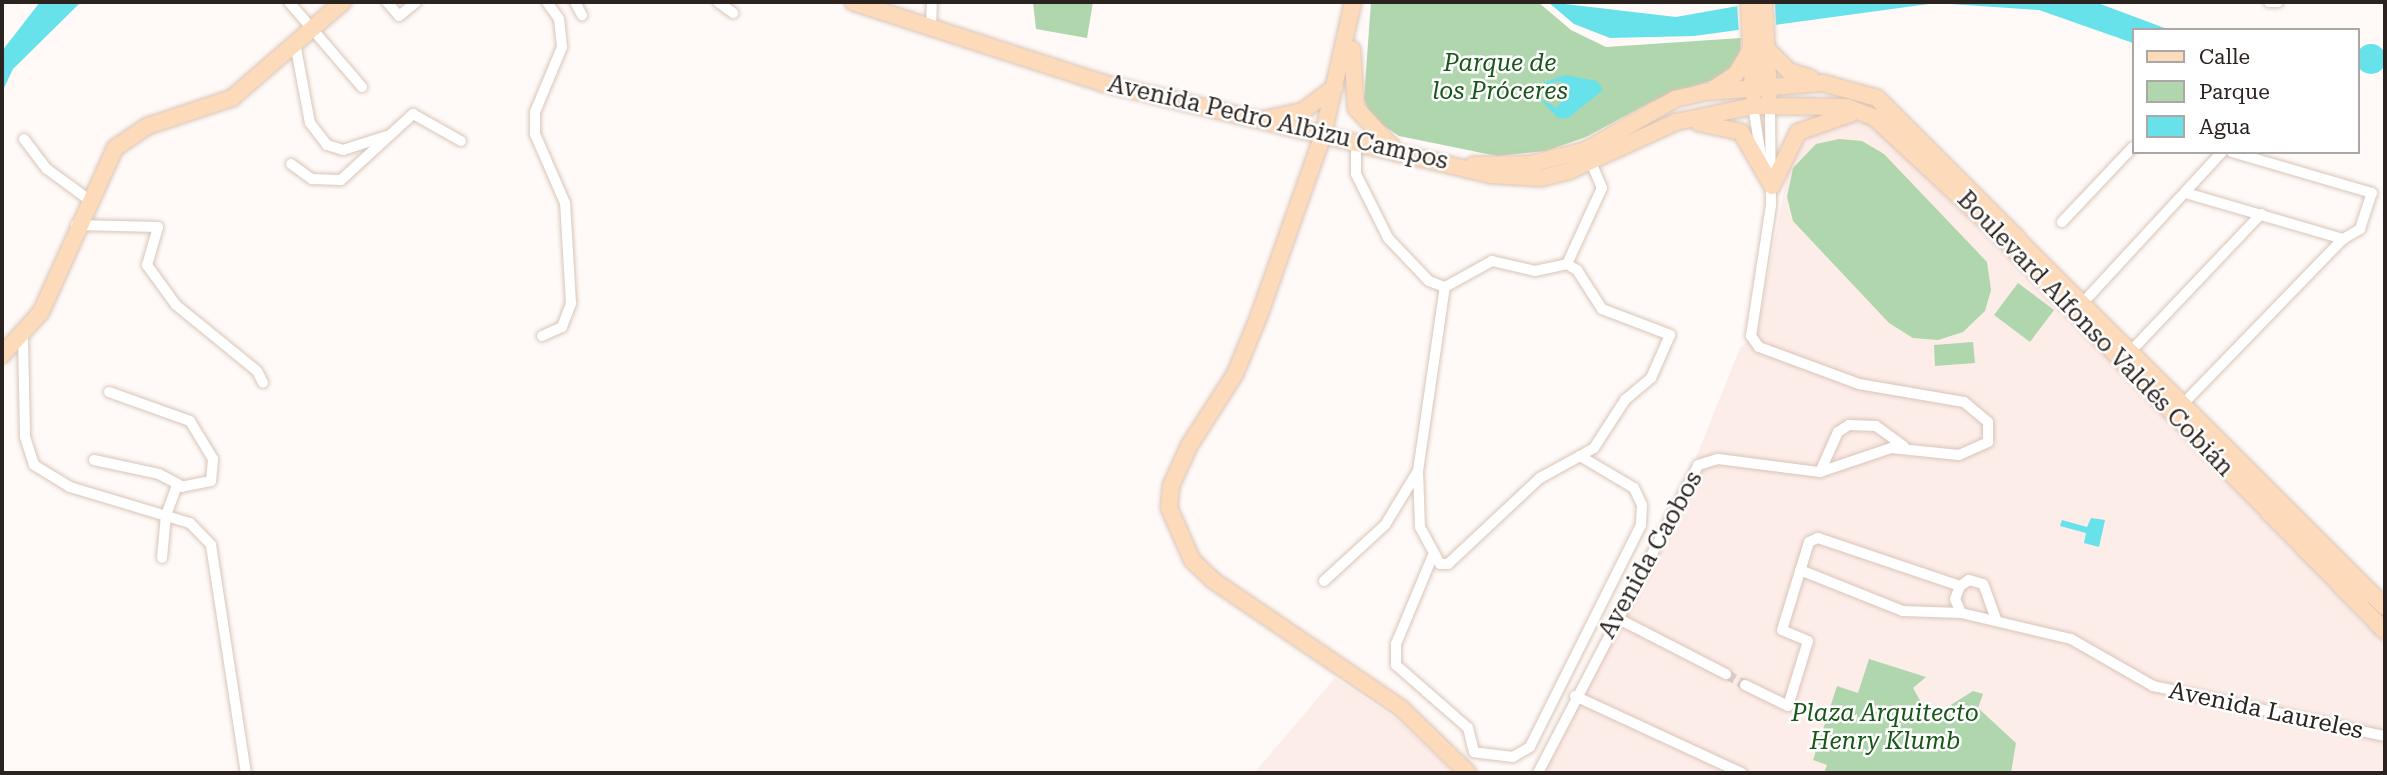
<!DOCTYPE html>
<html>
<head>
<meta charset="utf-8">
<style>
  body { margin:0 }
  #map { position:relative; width:2387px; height:775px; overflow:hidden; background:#fffaf8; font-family:"Roboto Serif",serif }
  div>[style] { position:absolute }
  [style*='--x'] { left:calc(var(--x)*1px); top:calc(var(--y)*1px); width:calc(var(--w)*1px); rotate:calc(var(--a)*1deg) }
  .education>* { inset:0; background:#fdede9 }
  .green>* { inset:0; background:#afd6ac }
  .water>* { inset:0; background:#67e1ea }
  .round { border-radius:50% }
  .pier>* { inset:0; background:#fffaf8 }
  .street-tunnel>* { height:10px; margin-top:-5px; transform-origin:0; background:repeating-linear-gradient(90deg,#d5cfcd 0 10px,transparent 0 15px) }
  .roads { filter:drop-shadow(0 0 2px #d9c5b8) drop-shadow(0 0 2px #d9c5b8) }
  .street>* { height:10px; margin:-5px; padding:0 5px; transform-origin:5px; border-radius:5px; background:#fff }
  .primary>* { height:16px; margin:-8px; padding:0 8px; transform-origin:8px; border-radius:8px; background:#fddab9 }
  span { translate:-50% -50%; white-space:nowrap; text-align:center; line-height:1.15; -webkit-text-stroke:5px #fff; paint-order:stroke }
  .park-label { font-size:24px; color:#195619; font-style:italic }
  .street-label { font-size:24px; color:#2b231f }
  .frame { position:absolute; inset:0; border:4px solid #2b231f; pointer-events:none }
  .legend { position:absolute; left:2132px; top:28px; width:228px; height:126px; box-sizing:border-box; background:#fff; border:2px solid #aaa7a5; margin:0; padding:9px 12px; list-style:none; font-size:21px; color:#2b231f }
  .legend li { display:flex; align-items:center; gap:14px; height:35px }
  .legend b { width:35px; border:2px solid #aaa7a5 }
</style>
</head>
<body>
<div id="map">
  <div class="education">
    <div style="clip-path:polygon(1842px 120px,1870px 123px,2005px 253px,2385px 644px,2385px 773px,1534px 773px,1695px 460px,1740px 348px,1757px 333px,1791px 154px,1817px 129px)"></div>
    <div style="clip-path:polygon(1335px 678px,1397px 720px,1455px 773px,1254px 773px)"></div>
  </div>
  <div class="green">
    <div style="clip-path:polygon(1033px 2px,1093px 2px,1087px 38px,1036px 29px)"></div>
    <div style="clip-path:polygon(1371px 2px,1538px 2px,1571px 30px,1606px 47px,1741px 38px,1740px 60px,1727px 75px,1655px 100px,1586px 137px,1546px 151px,1497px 156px,1399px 136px,1371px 117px,1364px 99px)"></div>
    <div style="clip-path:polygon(1839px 139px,1862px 141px,1884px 154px,1987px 262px,1991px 290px,1985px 311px,1963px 332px,1938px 340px,1913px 338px,1889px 323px,1793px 221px,1787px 197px,1793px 168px,1816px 144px)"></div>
    <div style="clip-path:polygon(2018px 283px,2054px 310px,2030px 342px,1994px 315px)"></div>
    <div style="clip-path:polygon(1973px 342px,1975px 363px,1935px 366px,1934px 345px)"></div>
    <div style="clip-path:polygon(1869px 659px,1926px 677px,1913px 688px,1930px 718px,1973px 691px,1983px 694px,1978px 708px,2016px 743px,2011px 773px,1824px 773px,1827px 765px,1813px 760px,1837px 686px,1858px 693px)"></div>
  </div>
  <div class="water">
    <div style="clip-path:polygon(40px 2px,81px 2px,13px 69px,2px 92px,2px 51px)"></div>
    <div style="clip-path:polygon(1548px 2px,1676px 17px,1760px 2px,2095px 2px,2170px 30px,2133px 30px,2133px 43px,2039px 10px,1936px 3px,1694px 36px,1610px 38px,1574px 24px)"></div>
    <div class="round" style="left:2356px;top:44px;width:30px;height:30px"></div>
    <div style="clip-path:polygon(evenodd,1565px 75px,1597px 81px,1603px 90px,1568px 118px,1558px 118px,1529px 88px,1565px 75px,1555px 81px,1564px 83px,1565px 94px,1557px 108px,1529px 93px,1533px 86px,1550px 88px,1555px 81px)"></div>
    <div style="clip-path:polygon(2091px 518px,2105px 520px,2099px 547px,2084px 543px,2086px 533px,2060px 526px,2062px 520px,2087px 527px)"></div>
  </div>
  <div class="pier">
    <div style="clip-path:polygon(1737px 2px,1775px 2px,1776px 28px,1739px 34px)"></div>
  </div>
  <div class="street-tunnel">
    <div style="--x:1726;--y:674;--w:22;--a:30"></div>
  </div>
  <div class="roads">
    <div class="street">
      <div style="--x:289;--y:2;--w:112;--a:49.3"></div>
      <div style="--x:387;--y:2;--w:18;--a:49"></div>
      <div style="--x:399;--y:16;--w:22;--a:-39"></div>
      <div style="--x:575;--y:2;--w:15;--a:62"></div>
      <div style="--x:718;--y:2;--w:19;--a:36"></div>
      <div style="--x:2269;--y:2;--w:9;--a:0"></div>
      <div style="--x:931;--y:28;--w:26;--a:-88"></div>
      <div style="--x:295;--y:43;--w:81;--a:79.4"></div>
      <div style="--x:310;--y:123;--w:28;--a:52"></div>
      <div style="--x:327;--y:145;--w:17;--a:17"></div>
      <div style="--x:343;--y:150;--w:46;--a:-17.7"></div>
      <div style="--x:1753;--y:106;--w:51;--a:80.9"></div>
      <div style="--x:24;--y:139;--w:38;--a:53"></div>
      <div style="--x:47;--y:169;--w:51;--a:36.2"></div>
      <div style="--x:1356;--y:142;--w:32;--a:90"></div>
      <div style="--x:1356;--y:174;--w:72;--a:63.4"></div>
      <div style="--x:1388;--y:238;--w:59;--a:46.4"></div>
      <div style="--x:1429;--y:281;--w:17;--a:21"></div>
      <div style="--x:291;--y:164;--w:26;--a:36"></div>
      <div style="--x:312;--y:179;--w:29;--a:2"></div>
      <div style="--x:341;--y:180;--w:98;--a:-42.5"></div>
      <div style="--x:413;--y:114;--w:55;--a:29.4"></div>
      <div style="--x:2186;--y:193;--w:164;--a:16.3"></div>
      <div style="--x:2062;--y:222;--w:103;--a:-46.6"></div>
      <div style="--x:76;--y:225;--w:82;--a:1.4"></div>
      <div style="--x:158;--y:227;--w:40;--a:106"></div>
      <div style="--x:147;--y:265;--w:49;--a:54.1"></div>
      <div style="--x:176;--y:305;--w:104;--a:39.2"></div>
      <div style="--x:257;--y:371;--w:13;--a:63"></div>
      <div style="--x:1567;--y:264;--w:12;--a:31"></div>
      <div style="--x:1577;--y:270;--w:46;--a:57.3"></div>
      <div style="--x:1602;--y:309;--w:73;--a:20.9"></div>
      <div style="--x:1670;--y:335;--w:47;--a:113.8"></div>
      <div style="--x:1651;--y:378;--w:34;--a:140"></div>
      <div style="--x:1625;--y:400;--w:57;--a:122.9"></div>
      <div style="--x:1594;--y:448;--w:16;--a:150"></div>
      <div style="--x:2079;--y:307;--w:211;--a:-47.3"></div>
      <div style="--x:542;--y:336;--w:22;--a:-24"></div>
      <div style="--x:562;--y:327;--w:26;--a:-69"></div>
      <div style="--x:571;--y:303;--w:100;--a:-93.4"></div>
      <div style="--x:565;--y:203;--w:75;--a:-113.5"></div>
      <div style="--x:535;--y:134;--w:22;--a:-90"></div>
      <div style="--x:535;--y:112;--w:70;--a:-67.4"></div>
      <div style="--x:562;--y:47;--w:28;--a:-96"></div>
      <div style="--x:559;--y:19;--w:21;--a:-125"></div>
      <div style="--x:23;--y:338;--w:99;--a:88.8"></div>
      <div style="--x:25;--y:437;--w:29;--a:72"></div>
      <div style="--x:34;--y:465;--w:42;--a:31.4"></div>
      <div style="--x:70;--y:487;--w:125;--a:16.7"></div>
      <div style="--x:190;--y:523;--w:30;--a:46"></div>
      <div style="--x:211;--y:545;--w:231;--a:81.3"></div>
      <div style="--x:2131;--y:351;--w:189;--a:-46.5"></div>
      <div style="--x:109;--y:392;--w:86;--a:19.7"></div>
      <div style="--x:190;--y:421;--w:44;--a:58.8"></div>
      <div style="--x:213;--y:459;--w:22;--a:95"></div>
      <div style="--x:211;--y:481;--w:36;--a:169"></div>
      <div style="--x:176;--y:488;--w:29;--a:110"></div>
      <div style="--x:166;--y:515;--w:43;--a:95.3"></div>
      <div style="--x:2181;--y:406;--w:233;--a:-45.9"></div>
      <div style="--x:2343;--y:239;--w:20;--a:-30"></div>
      <div style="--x:2360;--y:229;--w:38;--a:-72"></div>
      <div style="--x:2372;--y:193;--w:146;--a:-163.7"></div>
      <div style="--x:94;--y:460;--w:66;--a:12.2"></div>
      <div style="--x:159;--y:474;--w:27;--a:28"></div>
      <div style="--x:1418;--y:471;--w:56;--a:88"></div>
      <div style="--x:1420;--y:527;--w:42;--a:61.6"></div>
      <div style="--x:1440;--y:564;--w:8;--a:0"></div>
      <div style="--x:1448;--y:564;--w:126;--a:-43.1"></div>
      <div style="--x:1540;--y:478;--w:46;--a:-28.8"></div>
      <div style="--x:1580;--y:456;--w:63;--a:30.7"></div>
      <div style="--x:1634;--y:488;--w:19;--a:65"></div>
      <div style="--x:1642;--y:505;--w:20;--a:93"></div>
      <div style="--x:1641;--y:525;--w:248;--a:116.6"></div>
      <div style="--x:1530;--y:747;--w:20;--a:150"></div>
      <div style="--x:1513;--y:757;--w:39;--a:-173"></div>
      <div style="--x:1474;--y:752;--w:25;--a:-104"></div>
      <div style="--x:1468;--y:728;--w:96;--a:-138.8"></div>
      <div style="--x:1396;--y:665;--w:21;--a:-90"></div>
      <div style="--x:1396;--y:644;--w:96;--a:-67.4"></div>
      <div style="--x:1820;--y:472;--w:44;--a:-65.8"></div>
      <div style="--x:1838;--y:432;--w:13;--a:-32"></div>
      <div style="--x:1849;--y:425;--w:27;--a:2"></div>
      <div style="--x:1876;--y:426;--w:34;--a:36"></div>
      <div style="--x:1800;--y:570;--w:111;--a:21.7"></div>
      <div style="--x:1903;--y:611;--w:58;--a:2"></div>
      <div style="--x:1324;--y:581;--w:83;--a:-42.6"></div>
      <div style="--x:1385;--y:525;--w:63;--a:-58.6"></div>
      <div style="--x:1418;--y:471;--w:186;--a:-81.7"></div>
      <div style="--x:1445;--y:287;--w:54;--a:-29"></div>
      <div style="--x:1492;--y:261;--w:44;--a:13.1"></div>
      <div style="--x:1535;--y:271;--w:33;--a:-12"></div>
      <div style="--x:1567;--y:264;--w:84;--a:-65.3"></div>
      <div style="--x:1602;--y:188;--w:34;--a:-113"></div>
      <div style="--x:1615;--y:617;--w:125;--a:27.2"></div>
      <div style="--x:1996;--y:619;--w:37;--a:-110"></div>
      <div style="--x:1983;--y:584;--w:15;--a:-164"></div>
      <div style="--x:1969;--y:580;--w:11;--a:146"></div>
      <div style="--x:1960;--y:586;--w:14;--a:111"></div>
      <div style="--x:1955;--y:599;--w:15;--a:67"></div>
      <div style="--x:1961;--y:613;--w:113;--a:13.3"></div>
      <div style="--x:2071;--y:639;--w:95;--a:29.8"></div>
      <div style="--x:2153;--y:686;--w:237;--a:12.2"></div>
      <div style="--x:1745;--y:685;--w:48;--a:26"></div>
      <div style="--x:1788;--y:706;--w:68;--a:-72.9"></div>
      <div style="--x:1808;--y:641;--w:28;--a:-157"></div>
      <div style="--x:1782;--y:630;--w:92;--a:-72.9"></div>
      <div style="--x:1809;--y:542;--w:10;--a:-24"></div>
      <div style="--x:1818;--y:538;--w:150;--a:18.7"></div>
      <div style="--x:1575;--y:696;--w:184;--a:24.8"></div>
      <div style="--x:1538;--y:773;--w:347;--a:-62.5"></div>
      <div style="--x:1698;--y:465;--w:21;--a:-17"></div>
      <div style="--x:1718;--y:459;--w:103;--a:7.3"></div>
      <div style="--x:1820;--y:472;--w:75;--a:-18.7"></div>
      <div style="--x:1891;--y:448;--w:68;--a:5.9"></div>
      <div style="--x:1959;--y:455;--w:32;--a:-24"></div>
      <div style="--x:1988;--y:442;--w:20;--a:-90"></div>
      <div style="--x:1988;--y:422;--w:31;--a:-140"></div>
      <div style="--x:1964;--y:402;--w:107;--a:-170.3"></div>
      <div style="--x:1859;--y:384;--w:107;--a:-159.7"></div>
      <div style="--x:1759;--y:347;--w:14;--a:-126"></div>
      <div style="--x:1751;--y:336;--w:133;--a:-81.3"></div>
      <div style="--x:1771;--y:205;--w:100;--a:-90.6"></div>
    </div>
    <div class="primary">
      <div style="--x:853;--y:2;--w:262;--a:18"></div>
      <div style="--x:1102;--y:83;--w:399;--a:13.3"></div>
      <div style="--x:1490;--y:175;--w:51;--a:3.4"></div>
      <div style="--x:1541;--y:178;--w:29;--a:-14"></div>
      <div style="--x:1569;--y:171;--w:118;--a:-24.6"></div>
      <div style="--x:1676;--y:122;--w:79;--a:-11.7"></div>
      <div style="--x:1753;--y:106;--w:94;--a:0.6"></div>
      <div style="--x:1847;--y:107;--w:30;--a:21"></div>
      <div style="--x:1875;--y:118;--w:156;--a:42.9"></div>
      <div style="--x:1989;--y:224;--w:568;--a:45.78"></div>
      <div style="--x:1353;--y:2;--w:136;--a:102.7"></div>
      <div style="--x:1323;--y:135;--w:192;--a:109.5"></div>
      <div style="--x:1259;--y:316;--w:63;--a:112.5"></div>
      <div style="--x:1235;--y:374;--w:85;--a:122.6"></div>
      <div style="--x:1189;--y:446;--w:44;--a:114.2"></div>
      <div style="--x:1171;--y:486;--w:22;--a:95"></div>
      <div style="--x:1169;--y:508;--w:57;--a:66.1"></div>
      <div style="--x:1192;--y:560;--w:30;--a:44"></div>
      <div style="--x:1214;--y:581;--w:227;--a:34.2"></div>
      <div style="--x:1402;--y:709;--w:92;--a:44.1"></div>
      <div style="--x:1749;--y:2;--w:92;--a:87.5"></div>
      <div style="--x:1764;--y:2;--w:92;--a:86.9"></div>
      <div style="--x:1765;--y:47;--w:34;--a:45"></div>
      <div style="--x:1789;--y:71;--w:23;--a:18"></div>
      <div style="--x:1352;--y:49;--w:59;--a:86.1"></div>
      <div style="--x:1356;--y:108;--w:54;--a:47.2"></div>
      <div style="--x:1715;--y:88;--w:25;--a:-34"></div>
      <div style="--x:1736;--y:74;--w:29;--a:-59"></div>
      <div style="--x:1266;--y:119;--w:38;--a:-12"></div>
      <div style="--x:1303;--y:111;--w:40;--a:-37"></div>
      <div style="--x:1699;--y:123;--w:43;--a:12.1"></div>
      <div style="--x:1741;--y:132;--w:62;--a:60.1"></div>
      <div style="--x:1473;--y:165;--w:57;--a:-1"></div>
      <div style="--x:1530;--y:164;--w:58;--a:-14"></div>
      <div style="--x:1586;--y:150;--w:103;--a:-29.8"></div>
      <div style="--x:1675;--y:99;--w:32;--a:-13"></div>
      <div style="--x:1706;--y:92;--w:117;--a:-4.4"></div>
      <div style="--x:1823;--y:83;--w:56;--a:15.5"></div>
      <div style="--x:1877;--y:98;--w:719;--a:45.06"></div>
      <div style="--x:1772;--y:186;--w:60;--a:-64.3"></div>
      <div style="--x:1798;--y:132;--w:55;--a:-19.1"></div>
      <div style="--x:2;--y:355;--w:58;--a:-47.8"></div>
      <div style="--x:41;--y:312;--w:180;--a:-65.7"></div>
      <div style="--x:115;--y:148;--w:40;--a:-34"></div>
      <div style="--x:148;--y:126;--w:89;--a:-18.4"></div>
      <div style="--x:232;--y:98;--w:147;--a:-40.9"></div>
    </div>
  </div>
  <div class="park-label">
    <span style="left:1500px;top:78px">Parque de<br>los Próceres</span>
    <span style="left:1885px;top:728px">Plaza Arquitecto<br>Henry Klumb</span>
  </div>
  <div class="street-label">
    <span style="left:1278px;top:123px;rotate:13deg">Avenida Pedro Albizu Campos</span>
    <span style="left:2095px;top:334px;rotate:46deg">Boulevard Alfonso Valdés Cobián</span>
    <span style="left:1651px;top:555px;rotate:-61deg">Avenida Caobos</span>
    <span style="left:2266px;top:711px;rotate:12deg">Avenida Laureles</span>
  </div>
  <div class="frame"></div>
  <ul class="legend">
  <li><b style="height:9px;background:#fddab9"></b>Calle</li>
  <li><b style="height:19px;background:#afd6ac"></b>Parque</li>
  <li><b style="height:19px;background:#67e1ea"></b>Agua</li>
  </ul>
</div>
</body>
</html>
